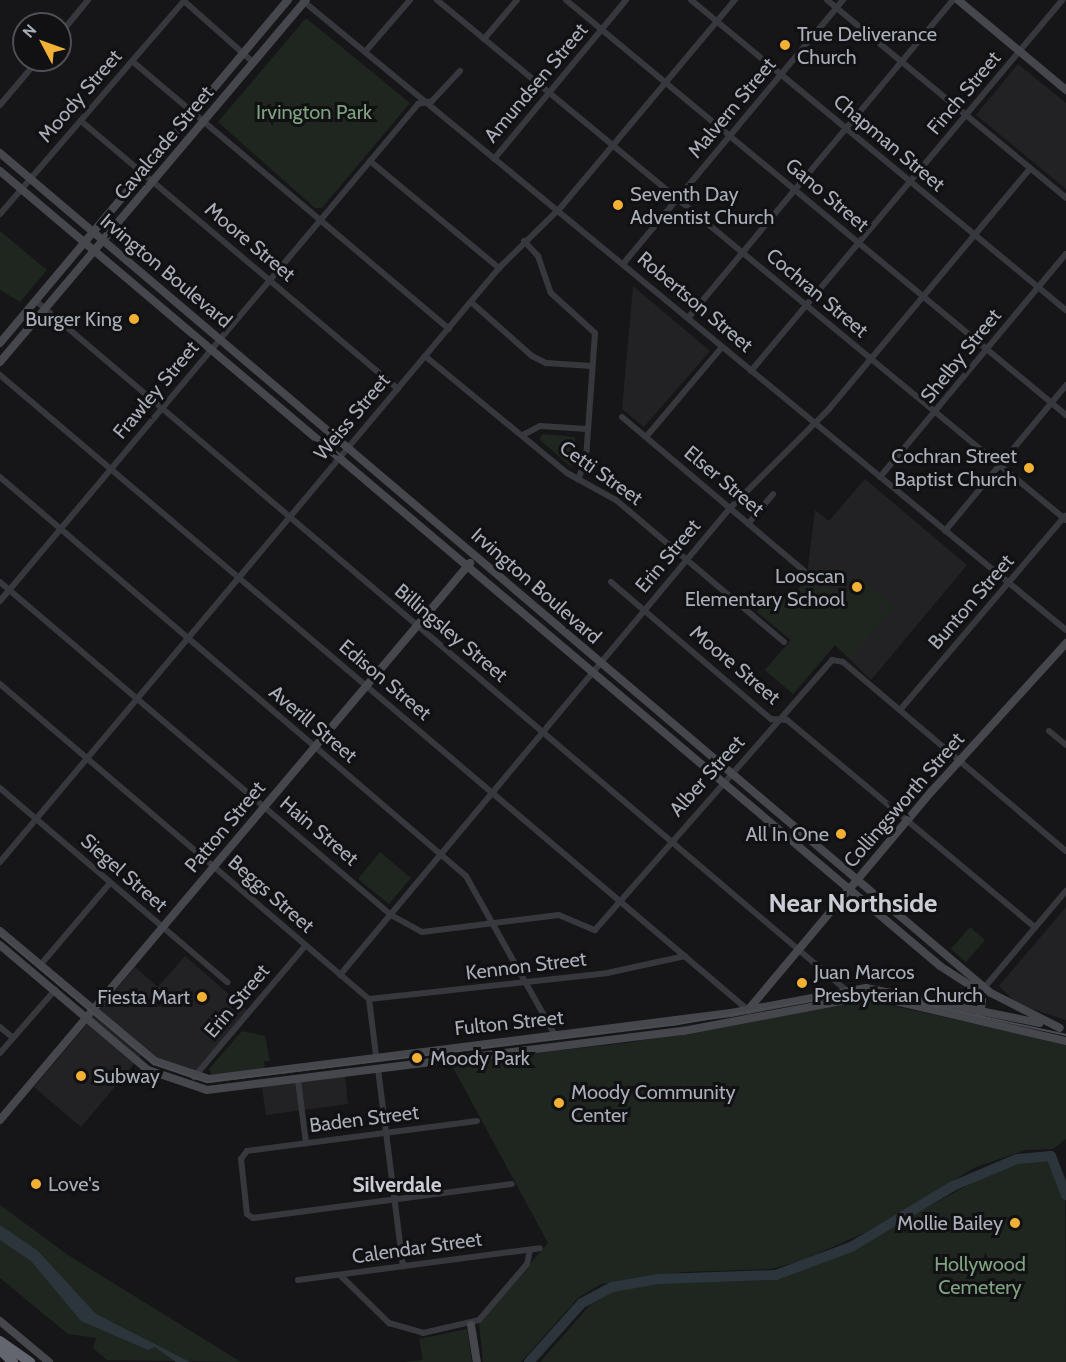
<!DOCTYPE html>
<html>
<head>
<meta charset="utf-8">
<style>
	body { margin:0 }
	#map { position:relative; width:1066px; height:1362px; overflow:hidden; background:#161618; font-family:Cabin,sans-serif }
	div>[style] { position:absolute }
	[style*='--x'] { left:calc(var(--x)*1px); top:calc(var(--y)*1px); width:calc(var(--w)*1px); rotate:calc(var(--a)*1deg) }
	.built>* { inset:0; background:#222225 }
	.green>* { inset:0; background:#1e261f }
	.water>* { inset:0; background:#2c353c }
	.river>* { height:10px; margin:-5px; padding:0 5px; transform-origin:5px; border-radius:5px; background:#2c353c }
	.street>* { height:6px; margin:-3px; padding:0 3px; transform-origin:3px; border-radius:3px; background:#37383d }
	.secondary>* { height:8px; margin:-4px; padding:0 4px; transform-origin:4px; border-radius:4px; background:#45474d }
	.highway>* { height:10px; margin:-5px; padding:0 5px; transform-origin:5px; border-radius:5px; background:#63666e }
	.tram>* { height:1.5px; margin:-0.75px; padding:0 0.75px; transform-origin:0.75px; border-radius:0.75px; background:#4a4c52 }
	.dots>* { width:16px; height:16px; translate:-50% -50%; box-sizing:border-box; border:3px solid #111113; border-radius:50% }
	span { translate:-50% -50%; white-space:nowrap; text-align:center; line-height:1.15; -webkit-text-stroke:6px #111113; paint-order:stroke }
	.poi-label { font-size:20px; color:#a8adb8 }
	.left { translate:0 -50%; text-align:left }
	.right { translate:-100% -50%; text-align:right }
	.street-label { font-size:20px; color:#a8adb8 }
	.park-label { font-size:20px; color:#7fa381 }
	.neighbourhood-label { font-size:21px; color:#c9ccd4; font-weight:700 }
	.district-label { font-size:26px; color:#c9ccd4; font-weight:700 }
	.north { position:absolute; left:12px; top:12px; width:60px; height:60px; box-sizing:border-box; background:#111113; border:2px solid #4d4f55; border-radius:50%; rotate:311deg; font-size:16px; font-weight:700; line-height:24px; text-align:center; color:#a8adb8 }
	.north::after { content:''; display:block; margin:auto; width:21px; height:27px; background:#f2b134; clip-path:polygon(50% 0,100% 100%,50% 72%,0 100%) }
</style>
</head>
<body>
<div id="map">
	<div class="built">
		<div style="clip-path:polygon(1018px 64px,1066px 103px,1066px 189px,976px 115px)"></div>
		<div style="clip-path:polygon(633px 286px,710px 351px,644px 427px,622px 409px)"></div>
		<div style="clip-path:polygon(865px 479px,967px 565px,871px 680px,835px 645px,793px 694px,765px 670px,791px 640px,757px 612px,775px 591px,789px 602px,806px 582px,815px 510px,829px 521px)"></div>
		<div style="clip-path:polygon(1066px 907px,1066px 1020px,1017px 1004px,999px 986px)"></div>
		<div style="clip-path:polygon(185px 956px,248px 1011px,194px 1072px,188px 1074px,145px 1051px,81px 1127px,34px 1087px,135px 967px,158px 987px)"></div>
		<div style="clip-path:polygon(345px 1076px,348px 1104px,266px 1115px,262px 1087px)"></div>
	</div>
	<div class="green">
		<div style="clip-path:polygon(306px 18px,410px 103px,322px 208px,315px 208px,218px 122px)"></div>
		<div style="clip-path:polygon(0 231px,47px 270px,20px 302px,0 290px)"></div>
		<div style="clip-path:polygon(542px 434px,575px 437px,577px 462px,571px 467px,540px 440px)"></div>
		<div style="clip-path:polygon(807px 577px,845px 596px,853px 579px,860px 580px,895px 606px,850px 659px,835px 645px,793px 694px,765px 670px,791px 640px,757px 612px,775px 591px,789px 602px)"></div>
		<div style="clip-path:polygon(380px 852px,411px 878px,389px 904px,358px 879px)"></div>
		<div style="clip-path:polygon(970px 927px,985px 940px,966px 962px,951px 949px)"></div>
		<div style="clip-path:polygon(867px 1000px,1066px 1044px,1066px 1139px,1053px 1149px,1026px 1150px,976px 1167px,864px 1233px,803px 1260px,772px 1269px,684px 1272px,601px 1284px,578px 1298px,521px 1362px,483px 1362px,479px 1323px,548px 1243px,450px 1062px,627px 1043px)"></div>
		<div style="clip-path:polygon(242px 1031px,265px 1036px,270px 1061px,264px 1061px,265px 1069px,212px 1075px,209px 1069px)"></div>
		<div style="clip-path:polygon(1050px 1159px,1065px 1196px,1066px 1362px,540px 1362px,590px 1305px,613px 1291px,659px 1283px,777px 1280px,842px 1254px,979px 1179px,1016px 1164px)"></div>
		<div style="clip-path:polygon(0 1205px,68px 1255px,241px 1362px,107px 1360px,93px 1348px,96px 1338px,68px 1334px,0 1278px)"></div>
		<div style="clip-path:polygon(467px 1329px,472px 1362px,405px 1362px,423px 1360px,419px 1339px)"></div>
	</div>
	<div class="water">
		<div style="clip-path:polygon(0 1225px,38px 1251px,96px 1314px,190px 1362px,176px 1362px,155px 1347px,148px 1350px,81px 1321px,31px 1261px,0 1240px)"></div>
	</div>
	<div class="river">
		<div style="--x:529;--y:1362;--w:79;--a:-48.1"></div>
		<div style="--x:582;--y:1303;--w:34;--a:-28"></div>
		<div style="--x:612;--y:1287;--w:48;--a:-9.7"></div>
		<div style="--x:659;--y:1279;--w:117;--a:-2"></div>
		<div style="--x:776;--y:1275;--w:80;--a:-20.5"></div>
		<div style="--x:851;--y:1247;--w:119;--a:-30.9"></div>
		<div style="--x:953;--y:1186;--w:69;--a:-22.9"></div>
		<div style="--x:1017;--y:1159;--w:34;--a:-5"></div>
		<div style="--x:1051;--y:1156;--w:42;--a:69"></div>
	</div>
	<div class="street">
		<div style="--x:437;--y:0;--w:816;--a:39.58"></div>
		<div style="--x:566;--y:0;--w:650;--a:39.69"></div>
		<div style="--x:691;--y:0;--w:487;--a:39.6"></div>
		<div style="--x:827;--y:0;--w:310;--a:39.6"></div>
		<div style="--x:184;--y:1;--w:92;--a:41.5"></div>
		<div style="--x:303;--y:1;--w:989;--a:39.5"></div>
		<div style="--x:60;--y:34;--w:44;--a:-50.5"></div>
		<div style="--x:484;--y:39;--w:51;--a:-49.8"></div>
		<div style="--x:365;--y:52;--w:69;--a:-49.1"></div>
		<div style="--x:132;--y:61;--w:415;--a:40.2"></div>
		<div style="--x:0;--y:105;--w:59;--a:-49.8"></div>
		<div style="--x:81;--y:121;--w:415;--a:40.2"></div>
		<div style="--x:494;--y:159;--w:207;--a:-50.3"></div>
		<div style="--x:370;--y:161;--w:168;--a:39.7"></div>
		<div style="--x:0;--y:214;--w:283;--a:-49.2"></div>
		<div style="--x:524;--y:241;--w:21;--a:47"></div>
		<div style="--x:538;--y:256;--w:39;--a:71"></div>
		<div style="--x:551;--y:293;--w:59;--a:42.3"></div>
		<div style="--x:595;--y:333;--w:125;--a:94.1"></div>
		<div style="--x:586;--y:458;--w:23;--a:110"></div>
		<div style="--x:623;--y:264;--w:344;--a:-50.2"></div>
		<div style="--x:36;--y:301;--w:1063;--a:40.39"></div>
		<div style="--x:471;--y:302;--w:81;--a:41.5"></div>
		<div style="--x:532;--y:356;--w:16;--a:27"></div>
		<div style="--x:546;--y:363;--w:46;--a:3.7"></div>
		<div style="--x:688;--y:318;--w:414;--a:-50.2"></div>
		<div style="--x:425;--y:356;--w:184;--a:39.5"></div>
		<div style="--x:567;--y:473;--w:56;--a:28.9"></div>
		<div style="--x:616;--y:500;--w:220;--a:40.2"></div>
		<div style="--x:751;--y:371;--w:484;--a:-50"></div>
		<div style="--x:0;--y:375;--w:981;--a:40.33"></div>
		<div style="--x:622;--y:417;--w:238;--a:40.2"></div>
		<div style="--x:523;--y:435;--w:19;--a:-28"></div>
		<div style="--x:540;--y:426;--w:47;--a:3.7"></div>
		<div style="--x:646;--y:437;--w:118;--a:-49.8"></div>
		<div style="--x:0;--y:477;--w:613;--a:40.57"></div>
		<div style="--x:466;--y:876;--w:182;--a:60.8"></div>
		<div style="--x:880;--y:477;--w:290;--a:-50.2"></div>
		<div style="--x:748;--y:524;--w:39;--a:-50"></div>
		<div style="--x:945;--y:531;--w:190;--a:-50.3"></div>
		<div style="--x:0;--y:582;--w:514;--a:40.42"></div>
		<div style="--x:391;--y:915;--w:35;--a:29"></div>
		<div style="--x:422;--y:932;--w:138;--a:-7.1"></div>
		<div style="--x:559;--y:915;--w:39;--a:23"></div>
		<div style="--x:595;--y:930;--w:359;--a:-48.7"></div>
		<div style="--x:832;--y:660;--w:11;--a:10"></div>
		<div style="--x:843;--y:662;--w:292;--a:40.3"></div>
		<div style="--x:611;--y:582;--w:211;--a:40.6"></div>
		<div style="--x:771;--y:719;--w:16;--a:4"></div>
		<div style="--x:787;--y:720;--w:323;--a:39.9"></div>
		<div style="--x:0;--y:601;--w:649;--a:-49.93"></div>
		<div style="--x:418;--y:104;--w:14;--a:-12"></div>
		<div style="--x:432;--y:101;--w:41;--a:-47"></div>
		<div style="--x:0;--y:684;--w:485;--a:40.5"></div>
		<div style="--x:369;--y:999;--w:56;--a:82.9"></div>
		<div style="--x:900;--y:710;--w:255;--a:-49.6"></div>
		<div style="--x:1049;--y:731;--w:22;--a:39"></div>
		<div style="--x:0;--y:788;--w:299;--a:40.5"></div>
		<div style="--x:0;--y:862;--w:776;--a:-49.97"></div>
		<div style="--x:499;--y:268;--w:88;--a:-44.5"></div>
		<div style="--x:562;--y:206;--w:269;--a:-50"></div>
		<div style="--x:42;--y:963;--w:105;--a:-49.6"></div>
		<div style="--x:340;--y:975;--w:608;--a:-50.13"></div>
		<div style="--x:730;--y:508;--w:140;--a:-45"></div>
		<div style="--x:829;--y:409;--w:313;--a:-50.1"></div>
		<div style="--x:984;--y:988;--w:127;--a:-49.8"></div>
		<div style="--x:369;--y:999;--w:239;--a:-6.2"></div>
		<div style="--x:607;--y:973;--w:80;--a:-12.3"></div>
		<div style="--x:0;--y:1027;--w:17;--a:40"></div>
		<div style="--x:0;--y:1053;--w:84;--a:-48.9"></div>
		<div style="--x:378;--y:1069;--w:199;--a:82.8"></div>
		<div style="--x:194;--y:1077;--w:172;--a:-49.7"></div>
		<div style="--x:298;--y:1080;--w:64;--a:82.8"></div>
		<div style="--x:477;--y:1121;--w:232;--a:172.6"></div>
		<div style="--x:247;--y:1151;--w:10;--a:127"></div>
		<div style="--x:241;--y:1159;--w:55;--a:83.8"></div>
		<div style="--x:247;--y:1214;--w:7;--a:34"></div>
		<div style="--x:253;--y:1218;--w:261;--a:-7.5"></div>
		<div style="--x:340;--y:1275;--w:69;--a:44.4"></div>
		<div style="--x:389;--y:1323;--w:35;--a:16"></div>
		<div style="--x:423;--y:1333;--w:57;--a:-13.1"></div>
		<div style="--x:479;--y:1320;--w:74;--a:-49.4"></div>
		<div style="--x:527;--y:1264;--w:14;--a:-78"></div>
		<div style="--x:298;--y:1280;--w:244;--a:-7.5"></div>
	</div>
	<div class="secondary">
		<div style="--x:958;--y:0;--w:141;--a:39.8"></div>
		<div style="--x:0;--y:153;--w:1299;--a:40.29"></div>
		<div style="--x:991;--y:993;--w:77;--a:26.9"></div>
		<div style="--x:0;--y:171;--w:1231;--a:40.22"></div>
		<div style="--x:940;--y:966;--w:40;--a:32.9"></div>
		<div style="--x:974;--y:988;--w:15;--a:58"></div>
		<div style="--x:982;--y:1001;--w:19;--a:99"></div>
		<div style="--x:0;--y:343;--w:448;--a:-50"></div>
		<div style="--x:0;--y:362;--w:474;--a:-49.8"></div>
		<div style="--x:0;--y:931;--w:202;--a:40"></div>
		<div style="--x:155;--y:1061;--w:57;--a:18.4"></div>
		<div style="--x:209;--y:1079;--w:526;--a:-7.21"></div>
		<div style="--x:731;--y:1013;--w:137;--a:-10.5"></div>
		<div style="--x:866;--y:988;--w:177;--a:11.4"></div>
		<div style="--x:0;--y:945;--w:194;--a:40.2"></div>
		<div style="--x:148;--y:1070;--w:62;--a:18.7"></div>
		<div style="--x:207;--y:1090;--w:480;--a:-7.1"></div>
		<div style="--x:683;--y:1031;--w:177;--a:-10.7"></div>
		<div style="--x:857;--y:998;--w:34;--a:3"></div>
		<div style="--x:891;--y:1000;--w:180;--a:13.2"></div>
		<div style="--x:748;--y:1010;--w:286;--a:-50"></div>
		<div style="--x:932;--y:791;--w:200;--a:-47.8"></div>
		<div style="--x:0;--y:1120;--w:729;--a:-49.84"></div>
		<div style="--x:0;--y:1321;--w:64;--a:39.9"></div>
		<div style="--x:471;--y:1325;--w:37;--a:81"></div>
	</div>
	<div class="highway">
		<div style="--x:0;--y:1341;--w:37;--a:35"></div>
		<div style="--x:0;--y:1350;--w:18;--a:43"></div>
	</div>
	<div class="tram">
		<div style="--x:0;--y:935;--w:201;--a:40"></div>
		<div style="--x:154;--y:1064;--w:56;--a:18.8"></div>
		<div style="--x:207;--y:1082;--w:469;--a:-7"></div>
		<div style="--x:673;--y:1025;--w:195;--a:-10"></div>
		<div style="--x:865;--y:991;--w:206;--a:12.3"></div>
	</div>
	<div class="dots">
		<div style="left:785px;top:45px;background:#f2b134"></div>
		<div style="left:618px;top:205px;background:#f2b134"></div>
		<div style="left:134px;top:319px;background:#f2b134"></div>
		<div style="left:1029px;top:468px;background:#f2b134"></div>
		<div style="left:857px;top:587px;background:#f2b134"></div>
		<div style="left:841px;top:834px;background:#f2b134"></div>
		<div style="left:802px;top:983px;background:#f2b134"></div>
		<div style="left:202px;top:997px;background:#f2b134"></div>
		<div style="left:417px;top:1058px;background:#f2b134"></div>
		<div style="left:81px;top:1076px;background:#f2b134"></div>
		<div style="left:559px;top:1103px;background:#f2b134"></div>
		<div style="left:36px;top:1184px;background:#f2b134"></div>
		<div style="left:1015px;top:1223px;background:#f2b134"></div>
	</div>
	<div class="poi-label">
		<span class="left" style="left:797px;top:46px">True Deliverance<br>Church</span>
		<span class="left" style="left:630px;top:206px">Seventh Day<br>Adventist Church</span>
		<span class="right" style="left:122px;top:319px">Burger King</span>
		<span class="right" style="left:1017px;top:468px">Cochran Street<br>Baptist Church</span>
		<span class="right" style="left:845px;top:588px">Looscan<br>Elementary School</span>
		<span class="right" style="left:829px;top:834px">All In One</span>
		<span class="left" style="left:814px;top:984px">Juan Marcos<br>Presbyterian Church</span>
		<span class="right" style="left:190px;top:997px">Fiesta Mart</span>
		<span class="left" style="left:430px;top:1058px">Moody Park</span>
		<span class="left" style="left:93px;top:1076px">Subway</span>
		<span class="left" style="left:571px;top:1104px">Moody Community<br>Center</span>
		<span class="left" style="left:48px;top:1184px">Love's</span>
		<span class="right" style="left:1003px;top:1223px">Mollie Bailey</span>
	</div>
	<div class="street-label">
		<span style="left:536px;top:83px;rotate:-50deg">Amundsen Street</span>
		<span style="left:964px;top:93px;rotate:-50deg">Finch Street</span>
		<span style="left:80px;top:96px;rotate:-49deg">Moody Street</span>
		<span style="left:732px;top:108px;rotate:-50deg">Malvern Street</span>
		<span style="left:164px;top:143px;rotate:-50deg">Cavalcade Street</span>
		<span style="left:889px;top:143px;rotate:40deg">Chapman Street</span>
		<span style="left:827px;top:195px;rotate:40deg">Gano Street</span>
		<span style="left:250px;top:242px;rotate:40deg">Moore Street</span>
		<span style="left:166px;top:271px;rotate:40deg">Irvington Boulevard</span>
		<span style="left:817px;top:293px;rotate:40deg">Cochran Street</span>
		<span style="left:695px;top:302px;rotate:40deg">Robertson Street</span>
		<span style="left:961px;top:356px;rotate:-51deg">Shelby Street</span>
		<span style="left:156px;top:390px;rotate:-50deg">Frawley Street</span>
		<span style="left:352px;top:417px;rotate:-50deg">Weiss Street</span>
		<span style="left:601px;top:473px;rotate:35deg">Cetti Street</span>
		<span style="left:724px;top:481px;rotate:40deg">Elser Street</span>
		<span style="left:668px;top:556px;rotate:-50deg">Erin Street</span>
		<span style="left:536px;top:586px;rotate:41deg">Irvington Boulevard</span>
		<span style="left:971px;top:602px;rotate:-49deg">Bunton Street</span>
		<span style="left:451px;top:633px;rotate:40deg">Billingsley Street</span>
		<span style="left:735px;top:665px;rotate:40deg">Moore Street</span>
		<span style="left:385px;top:680px;rotate:40deg">Edison Street</span>
		<span style="left:313px;top:724px;rotate:40deg">Averill Street</span>
		<span style="left:707px;top:776px;rotate:-48deg">Alber Street</span>
		<span style="left:904px;top:800px;rotate:-49deg">Collingsworth Street</span>
		<span style="left:225px;top:827px;rotate:-50deg">Patton Street</span>
		<span style="left:319px;top:831px;rotate:40deg">Hain Street</span>
		<span style="left:124px;top:873px;rotate:41deg">Siegel Street</span>
		<span style="left:271px;top:894px;rotate:41deg">Beggs Street</span>
		<span style="left:526px;top:966px;rotate:-7deg">Kennon Street</span>
		<span style="left:237px;top:1001px;rotate:-50deg">Erin Street</span>
		<span style="left:509px;top:1023px;rotate:-6deg">Fulton Street</span>
		<span style="left:364px;top:1119px;rotate:-7deg">Baden Street</span>
		<span style="left:417px;top:1248px;rotate:-8deg">Calendar Street</span>
	</div>
	<div class="park-label">
		<span style="left:314px;top:112px">Irvington Park</span>
		<span style="left:980px;top:1276px">Hollywood<br>Cemetery</span>
	</div>
	<div class="neighbourhood-label">
		<span style="left:397px;top:1185px">Silverdale</span>
	</div>
	<div class="district-label">
		<span style="left:853px;top:904px">Near Northside</span>
	</div>
	<div class="north">N</div>
</div>
</body>
</html>
